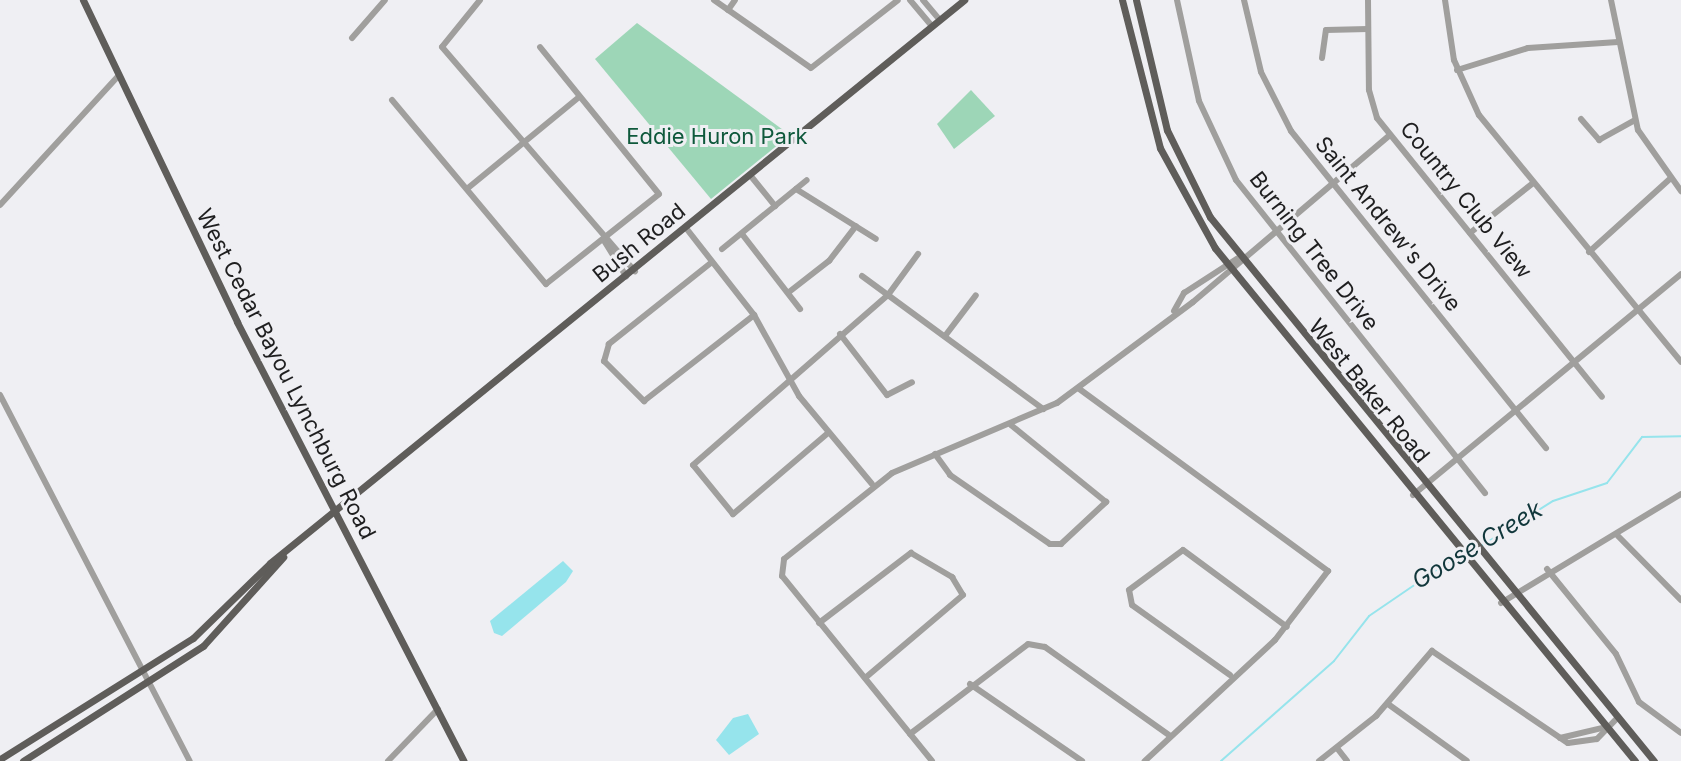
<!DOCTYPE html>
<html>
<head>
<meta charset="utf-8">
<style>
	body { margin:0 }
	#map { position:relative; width:1681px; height:761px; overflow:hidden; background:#efeff3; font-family:Inter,sans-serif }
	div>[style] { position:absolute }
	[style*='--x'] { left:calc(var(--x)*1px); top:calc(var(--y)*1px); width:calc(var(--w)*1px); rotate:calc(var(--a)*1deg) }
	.green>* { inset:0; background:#9dd6b7 }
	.water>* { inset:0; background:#96e4ec }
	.stream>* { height:2px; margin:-1px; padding:0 1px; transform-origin:1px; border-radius:1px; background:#96e4ec }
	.minor>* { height:6px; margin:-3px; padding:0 3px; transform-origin:3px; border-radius:3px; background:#a09f9d }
	.major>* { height:7px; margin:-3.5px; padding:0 3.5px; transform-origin:3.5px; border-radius:3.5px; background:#5f5d5a }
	span { translate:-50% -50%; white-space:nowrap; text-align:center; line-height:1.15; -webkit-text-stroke:6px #efeff3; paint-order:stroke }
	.park-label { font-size:22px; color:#0f593c }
	.street-label { font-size:22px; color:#1e1e1f }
	.water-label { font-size:24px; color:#11373b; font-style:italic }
</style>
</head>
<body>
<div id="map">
	<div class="green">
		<div style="clip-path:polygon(637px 23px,790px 135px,711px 199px,595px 59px)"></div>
		<div style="clip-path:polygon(971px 90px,995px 116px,954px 149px,937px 124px)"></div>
	</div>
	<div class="water">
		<div style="clip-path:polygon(563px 561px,573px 571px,566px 582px,502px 636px,494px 633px,490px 621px)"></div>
		<div style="clip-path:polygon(748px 714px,759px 734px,729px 755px,716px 740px,733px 718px)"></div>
	</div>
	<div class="stream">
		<div style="--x:1481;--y:546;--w:85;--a:-32"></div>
		<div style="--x:1553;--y:501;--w:57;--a:-18.4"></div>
		<div style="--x:1607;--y:483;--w:58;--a:-52.7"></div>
		<div style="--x:1642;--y:437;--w:39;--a:-1"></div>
		<div style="--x:1221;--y:761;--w:151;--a:-41.5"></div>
		<div style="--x:1334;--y:661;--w:57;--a:-52.1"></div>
		<div style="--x:1369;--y:616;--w:110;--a:-34.3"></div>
	</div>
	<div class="minor">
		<div style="--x:480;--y:0;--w:60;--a:129"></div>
		<div style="--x:442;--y:47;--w:296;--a:49.3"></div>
		<div style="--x:714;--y:0;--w:118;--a:35"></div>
		<div style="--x:811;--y:68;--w:110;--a:-38"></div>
		<div style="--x:910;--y:0;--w:34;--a:50"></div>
		<div style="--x:923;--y:0;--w:26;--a:50"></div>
		<div style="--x:1177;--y:0;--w:103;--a:77.7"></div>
		<div style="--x:1199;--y:101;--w:87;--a:64.9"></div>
		<div style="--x:1236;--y:180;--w:400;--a:51.5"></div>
		<div style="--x:1244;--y:0;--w:74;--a:76.7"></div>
		<div style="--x:1261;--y:72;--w:66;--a:63"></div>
		<div style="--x:1291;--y:131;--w:407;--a:51.2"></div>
		<div style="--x:1368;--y:0;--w:90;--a:89.4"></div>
		<div style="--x:1369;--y:90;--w:29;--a:74"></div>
		<div style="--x:1377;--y:118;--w:358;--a:51.1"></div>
		<div style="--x:1445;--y:0;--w:61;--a:81.5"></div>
		<div style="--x:1454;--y:60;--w:60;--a:65.6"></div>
		<div style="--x:1479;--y:115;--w:319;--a:50.7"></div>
		<div style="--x:1611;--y:0;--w:133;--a:78.3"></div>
		<div style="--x:1638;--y:130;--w:75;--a:54.8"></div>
		<div style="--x:728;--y:10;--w:12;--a:-55"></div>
		<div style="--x:352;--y:38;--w:50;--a:-49"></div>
		<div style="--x:1322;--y:58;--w:28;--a:-82"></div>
		<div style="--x:1326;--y:30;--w:42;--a:-1.4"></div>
		<div style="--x:1457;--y:70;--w:74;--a:-17.2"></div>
		<div style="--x:1528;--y:48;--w:90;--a:-3.8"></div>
		<div style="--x:392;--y:100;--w:240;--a:50.1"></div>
		<div style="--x:546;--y:284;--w:144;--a:-38.5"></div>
		<div style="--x:659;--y:194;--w:189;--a:-129"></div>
		<div style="--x:1581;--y:119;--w:28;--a:49"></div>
		<div style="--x:1599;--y:140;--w:41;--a:-29.1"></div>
		<div style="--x:750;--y:175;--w:40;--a:51"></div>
		<div style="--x:468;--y:188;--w:144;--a:-39.3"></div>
		<div style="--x:796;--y:189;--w:94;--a:32"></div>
		<div style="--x:0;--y:205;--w:175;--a:-47.5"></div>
		<div style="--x:686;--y:228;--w:110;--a:52"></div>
		<div style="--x:754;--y:315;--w:93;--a:60.9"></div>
		<div style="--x:799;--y:396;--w:114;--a:50.3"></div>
		<div style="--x:1470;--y:233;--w:80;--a:-38.4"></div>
		<div style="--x:742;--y:234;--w:95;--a:52.3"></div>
		<div style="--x:603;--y:239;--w:44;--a:58.1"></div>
		<div style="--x:722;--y:249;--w:109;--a:-39.1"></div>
		<div style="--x:1589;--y:252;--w:110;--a:-42.1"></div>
		<div style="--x:712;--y:262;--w:132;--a:141.5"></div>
		<div style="--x:609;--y:344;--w:18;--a:106"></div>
		<div style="--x:604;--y:361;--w:57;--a:45"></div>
		<div style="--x:644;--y:401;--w:140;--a:-38"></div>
		<div style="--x:862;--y:276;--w:225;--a:36.3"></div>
		<div style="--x:789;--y:292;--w:51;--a:-37.8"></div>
		<div style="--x:829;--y:261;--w:44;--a:-52.4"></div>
		<div style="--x:1174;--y:311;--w:21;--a:-61"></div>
		<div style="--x:1184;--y:293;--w:64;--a:-32.9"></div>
		<div style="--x:840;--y:334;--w:77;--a:52.4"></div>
		<div style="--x:887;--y:395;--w:28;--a:-27"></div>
		<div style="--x:945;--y:336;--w:51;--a:-52.9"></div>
		<div style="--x:1078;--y:388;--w:310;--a:36.2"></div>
		<div style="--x:1328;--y:571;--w:87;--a:127.5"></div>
		<div style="--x:1275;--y:640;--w:178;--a:137.1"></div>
		<div style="--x:0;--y:395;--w:412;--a:62.6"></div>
		<div style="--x:828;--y:433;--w:125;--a:139.5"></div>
		<div style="--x:733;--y:514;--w:63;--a:-129.2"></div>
		<div style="--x:693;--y:465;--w:259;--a:-41.1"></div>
		<div style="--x:888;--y:295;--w:51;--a:-53.8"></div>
		<div style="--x:935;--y:454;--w:26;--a:54"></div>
		<div style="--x:950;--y:475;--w:121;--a:34.6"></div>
		<div style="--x:1050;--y:544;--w:11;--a:0"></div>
		<div style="--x:1061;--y:544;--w:62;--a:-43"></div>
		<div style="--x:1106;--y:502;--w:122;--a:-141"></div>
		<div style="--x:1413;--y:495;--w:347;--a:-39.5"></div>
		<div style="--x:1618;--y:536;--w:90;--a:45.5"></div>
		<div style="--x:1547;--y:569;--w:109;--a:50.9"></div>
		<div style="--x:1616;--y:654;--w:53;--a:64.4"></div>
		<div style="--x:1639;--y:702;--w:52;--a:36.4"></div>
		<div style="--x:1501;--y:603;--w:210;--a:-31.2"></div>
		<div style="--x:819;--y:623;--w:116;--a:-37.3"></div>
		<div style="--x:911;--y:553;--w:48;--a:30.3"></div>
		<div style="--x:952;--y:577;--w:21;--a:59"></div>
		<div style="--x:963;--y:595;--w:128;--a:139.7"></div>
		<div style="--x:1230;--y:675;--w:120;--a:-144.5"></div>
		<div style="--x:1132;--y:605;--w:15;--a:-101"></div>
		<div style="--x:1129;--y:590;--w:67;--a:-36.5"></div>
		<div style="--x:1183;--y:550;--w:129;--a:36.5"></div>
		<div style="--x:970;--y:684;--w:136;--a:34.5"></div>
		<div style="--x:1388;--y:704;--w:97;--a:35.8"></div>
		<div style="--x:910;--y:734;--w:148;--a:-37.3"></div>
		<div style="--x:1028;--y:644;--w:17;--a:10"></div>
		<div style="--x:1045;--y:647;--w:152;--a:35.4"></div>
		<div style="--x:1560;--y:738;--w:47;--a:-13.4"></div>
		<div style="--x:1337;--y:748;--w:16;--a:52"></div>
		<div style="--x:388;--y:761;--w:72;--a:-46.1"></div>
		<div style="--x:932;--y:761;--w:238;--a:-129"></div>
		<div style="--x:782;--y:576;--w:17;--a:-83"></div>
		<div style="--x:784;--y:559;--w:138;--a:-38.5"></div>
		<div style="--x:892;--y:473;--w:179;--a:-23"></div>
		<div style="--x:1057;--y:403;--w:169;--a:-36.6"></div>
		<div style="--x:1193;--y:302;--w:258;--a:-40.3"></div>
		<div style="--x:1319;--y:761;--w:73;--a:-38.3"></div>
		<div style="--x:1376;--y:716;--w:86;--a:-49.3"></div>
		<div style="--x:1432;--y:651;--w:164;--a:34.1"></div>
		<div style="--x:1568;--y:743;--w:29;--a:-8"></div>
		<div style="--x:1597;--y:739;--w:29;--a:-46"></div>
	</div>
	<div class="major">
		<div style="--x:83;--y:0;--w:357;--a:64.4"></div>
		<div style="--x:237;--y:322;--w:494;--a:62.7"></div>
		<div style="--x:1122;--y:0;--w:153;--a:75.6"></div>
		<div style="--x:1160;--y:148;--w:114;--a:61.2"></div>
		<div style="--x:1215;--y:248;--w:663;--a:50.69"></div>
		<div style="--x:1136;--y:0;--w:134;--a:76.6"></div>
		<div style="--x:1167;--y:130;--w:97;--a:63.7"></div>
		<div style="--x:1210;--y:217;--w:702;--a:50.78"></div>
		<div style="--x:0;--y:759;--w:228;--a:-32.1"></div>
		<div style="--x:193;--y:638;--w:107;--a:-44.2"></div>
		<div style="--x:270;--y:563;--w:894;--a:-39.05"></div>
		<div style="--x:23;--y:761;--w:214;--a:-32.6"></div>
		<div style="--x:203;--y:646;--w:120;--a:-48"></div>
	</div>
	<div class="park-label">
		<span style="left:717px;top:137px">Eddie Huron Park</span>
	</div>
	<div class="street-label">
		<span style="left:1466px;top:200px;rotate:51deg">Country Club View</span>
		<span style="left:1388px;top:224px;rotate:51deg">Saint Andrew's Drive</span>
		<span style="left:639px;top:243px;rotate:-39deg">Bush Road</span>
		<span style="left:1314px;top:251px;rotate:52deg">Burning Tree Drive</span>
		<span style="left:286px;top:374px;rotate:63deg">West Cedar Bayou Lynchburg Road</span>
		<span style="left:1369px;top:391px;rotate:51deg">West Baker Road</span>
	</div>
	<div class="water-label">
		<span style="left:1477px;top:545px;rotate:-31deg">Goose Creek</span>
	</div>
</div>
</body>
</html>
